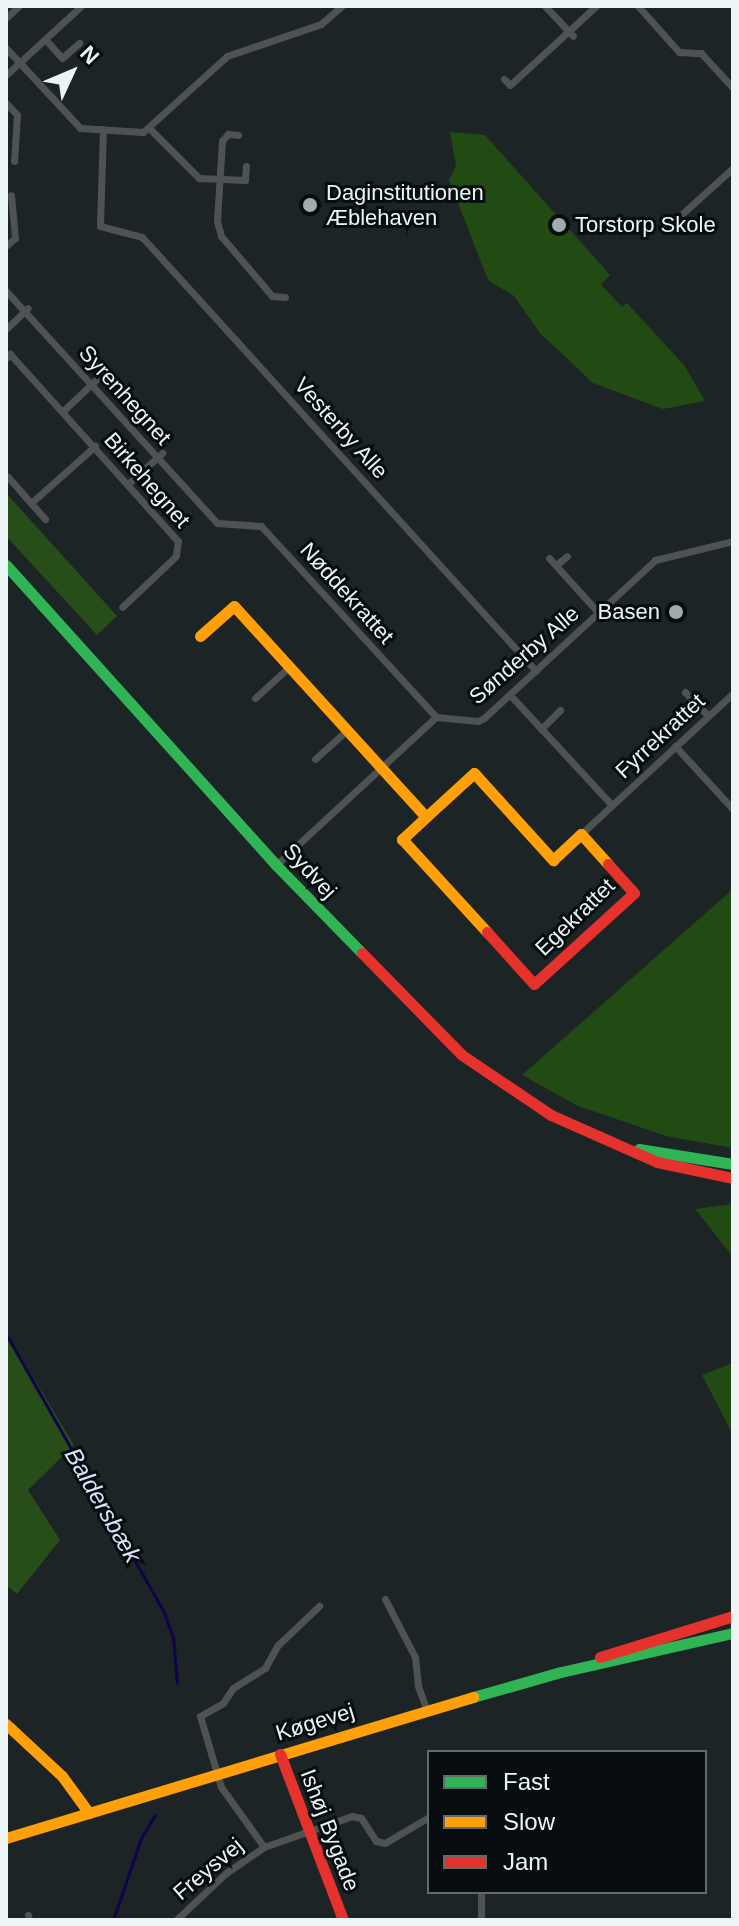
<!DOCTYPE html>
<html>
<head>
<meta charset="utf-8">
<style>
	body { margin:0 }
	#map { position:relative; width:739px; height:1926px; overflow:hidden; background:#1c2425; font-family:Helvetica,sans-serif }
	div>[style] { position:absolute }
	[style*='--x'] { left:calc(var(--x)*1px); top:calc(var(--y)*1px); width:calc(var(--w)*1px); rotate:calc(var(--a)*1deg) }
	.green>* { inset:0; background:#224b13 }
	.forest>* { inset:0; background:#274e19 }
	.stream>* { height:3px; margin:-1.5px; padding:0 1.5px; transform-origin:1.5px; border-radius:1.5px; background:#10034a }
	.street>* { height:7px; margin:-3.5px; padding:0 3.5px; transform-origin:3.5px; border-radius:3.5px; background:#4f5253 }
	.fast>* { height:11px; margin:-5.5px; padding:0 5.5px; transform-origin:5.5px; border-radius:5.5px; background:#30b455 }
	.slow>* { height:11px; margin:-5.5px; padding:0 5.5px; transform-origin:5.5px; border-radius:5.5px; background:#ff9f0a }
	.jam>* { height:11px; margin:-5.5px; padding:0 5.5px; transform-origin:5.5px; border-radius:5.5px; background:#e5322d }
	.dots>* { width:22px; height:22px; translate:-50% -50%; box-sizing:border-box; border:4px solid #080e0f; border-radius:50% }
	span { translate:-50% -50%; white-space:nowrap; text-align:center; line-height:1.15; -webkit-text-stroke:6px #080e0f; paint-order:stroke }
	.poi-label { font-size:22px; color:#ecf5f6 }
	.left { translate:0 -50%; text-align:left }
	.right { translate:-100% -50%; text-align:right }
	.street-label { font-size:22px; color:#ecf5f6 }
	.water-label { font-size:24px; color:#dce2f9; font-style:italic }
	.frame { position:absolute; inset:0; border:8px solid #ecf5f6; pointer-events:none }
	.legend { position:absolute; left:427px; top:1750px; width:280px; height:144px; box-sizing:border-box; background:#080e0f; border:2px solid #636a6b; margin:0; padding:10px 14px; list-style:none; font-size:24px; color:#ecf5f6 }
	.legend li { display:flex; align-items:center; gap:16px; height:40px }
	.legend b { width:40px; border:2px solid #636a6b }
	.north { position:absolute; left:32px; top:32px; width:80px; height:80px; -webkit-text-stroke:6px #080e0f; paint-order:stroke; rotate:46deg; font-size:22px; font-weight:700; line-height:32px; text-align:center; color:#ecf5f6 }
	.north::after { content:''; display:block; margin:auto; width:28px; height:36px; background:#ecf5f6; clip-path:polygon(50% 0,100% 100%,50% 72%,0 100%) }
</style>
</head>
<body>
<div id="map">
	<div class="green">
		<div style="clip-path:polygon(450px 132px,485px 135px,610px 275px,601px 285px,622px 307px,627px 303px,684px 365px,705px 401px,663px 409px,593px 383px,540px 333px,514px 296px,488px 280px,449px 180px,456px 166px)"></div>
		<div style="clip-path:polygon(733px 889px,733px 1148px,666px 1136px,578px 1106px,522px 1075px)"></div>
		<div style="clip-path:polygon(733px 1204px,733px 1257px,695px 1209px)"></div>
		<div style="clip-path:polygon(733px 1363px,733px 1435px,702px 1375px)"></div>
	</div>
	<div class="forest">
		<div style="clip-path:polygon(6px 493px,117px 616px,97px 635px,6px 536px)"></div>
		<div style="clip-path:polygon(6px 1333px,74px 1445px,28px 1490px,60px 1540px,17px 1594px,6px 1585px)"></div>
	</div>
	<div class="stream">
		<div style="--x:6;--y:1334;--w:318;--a:60.4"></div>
		<div style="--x:163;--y:1610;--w:29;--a:70"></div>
		<div style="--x:173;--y:1637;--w:46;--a:85"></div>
		<div style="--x:113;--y:1920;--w:87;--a:-71.1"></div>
		<div style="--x:141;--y:1838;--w:27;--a:-59"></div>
	</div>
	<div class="street">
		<div style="--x:545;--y:6;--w:41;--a:47"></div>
		<div style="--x:638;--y:6;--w:62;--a:48.3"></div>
		<div style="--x:679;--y:52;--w:22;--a:3"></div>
		<div style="--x:701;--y:53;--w:47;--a:47.6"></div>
		<div style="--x:6;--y:18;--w:18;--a:-43"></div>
		<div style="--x:45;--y:39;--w:25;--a:48"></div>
		<div style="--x:62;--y:58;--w:23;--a:-41"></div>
		<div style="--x:6;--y:48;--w:109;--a:47.2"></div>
		<div style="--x:80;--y:128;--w:63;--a:3.6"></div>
		<div style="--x:143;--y:132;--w:113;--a:-42.1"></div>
		<div style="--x:227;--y:56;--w:99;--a:-18.8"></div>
		<div style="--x:321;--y:24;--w:28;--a:-41"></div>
		<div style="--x:6;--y:75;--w:102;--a:-42.6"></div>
		<div style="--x:504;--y:79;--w:8;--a:45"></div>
		<div style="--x:510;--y:85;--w:117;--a:-42.6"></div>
		<div style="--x:6;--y:103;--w:16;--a:47"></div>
		<div style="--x:17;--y:115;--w:46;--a:93.7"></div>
		<div style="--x:149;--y:128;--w:71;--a:45"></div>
		<div style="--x:199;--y:178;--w:46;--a:2.5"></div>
		<div style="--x:245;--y:180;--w:14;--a:-86"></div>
		<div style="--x:103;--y:129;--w:97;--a:91.8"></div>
		<div style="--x:100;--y:226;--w:43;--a:14.7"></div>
		<div style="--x:142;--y:237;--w:586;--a:47.77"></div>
		<div style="--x:238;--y:135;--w:10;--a:-174"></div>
		<div style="--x:228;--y:134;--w:9;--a:131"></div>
		<div style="--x:222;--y:141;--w:80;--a:93.6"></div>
		<div style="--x:217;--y:221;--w:16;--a:75"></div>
		<div style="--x:221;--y:236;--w:79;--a:49.6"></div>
		<div style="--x:272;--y:296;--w:13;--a:4"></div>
		<div style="--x:683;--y:213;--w:67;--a:-42"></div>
		<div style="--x:6;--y:246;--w:12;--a:-42"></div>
		<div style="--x:15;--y:238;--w:43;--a:-95.3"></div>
		<div style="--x:6;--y:291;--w:314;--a:47.7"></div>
		<div style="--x:217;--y:523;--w:44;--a:3.9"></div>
		<div style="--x:261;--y:526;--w:259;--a:47.5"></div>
		<div style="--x:6;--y:329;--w:30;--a:-44"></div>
		<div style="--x:6;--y:358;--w:6;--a:-45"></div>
		<div style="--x:10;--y:354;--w:251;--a:48.1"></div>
		<div style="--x:178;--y:541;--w:15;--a:98"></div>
		<div style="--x:176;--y:556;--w:74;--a:136.6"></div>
		<div style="--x:63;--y:411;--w:47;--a:-43.3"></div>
		<div style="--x:8;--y:477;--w:56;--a:48.6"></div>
		<div style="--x:129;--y:483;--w:45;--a:-42.3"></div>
		<div style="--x:31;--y:503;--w:86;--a:-41.7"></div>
		<div style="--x:549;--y:558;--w:73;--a:47.8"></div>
		<div style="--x:556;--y:565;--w:14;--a:-39"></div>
		<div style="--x:685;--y:692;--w:33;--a:46"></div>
		<div style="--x:510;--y:695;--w:150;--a:47.2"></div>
		<div style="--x:255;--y:698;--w:46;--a:-42.4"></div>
		<div style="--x:541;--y:729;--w:27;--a:-45"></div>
		<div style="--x:675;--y:746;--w:86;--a:47.4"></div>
		<div style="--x:315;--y:759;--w:43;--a:-42.2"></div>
		<div style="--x:581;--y:834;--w:207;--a:-42.8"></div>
		<div style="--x:276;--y:865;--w:218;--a:-42.8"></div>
		<div style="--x:436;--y:717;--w:42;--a:5.4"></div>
		<div style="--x:478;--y:721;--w:7;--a:-27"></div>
		<div style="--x:484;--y:718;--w:233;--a:-42.7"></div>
		<div style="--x:655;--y:560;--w:80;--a:-13.7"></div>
		<div style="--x:385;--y:1599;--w:65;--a:62.7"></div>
		<div style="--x:415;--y:1657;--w:29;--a:84"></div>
		<div style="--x:418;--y:1686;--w:27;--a:70"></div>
		<div style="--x:264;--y:1847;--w:74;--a:-125.6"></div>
		<div style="--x:221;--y:1787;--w:74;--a:-106.5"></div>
		<div style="--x:200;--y:1716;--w:26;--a:-29"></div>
		<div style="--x:223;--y:1703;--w:18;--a:-56"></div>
		<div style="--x:233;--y:1688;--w:38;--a:-32"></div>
		<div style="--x:265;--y:1668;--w:26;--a:-61"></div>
		<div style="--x:278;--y:1645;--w:57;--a:-43.6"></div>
		<div style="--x:481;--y:1892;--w:28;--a:90"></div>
		<div style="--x:28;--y:1915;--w:5;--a:79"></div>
		<div style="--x:176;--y:1920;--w:69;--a:-43.2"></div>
		<div style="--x:226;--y:1873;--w:46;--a:-34.4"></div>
		<div style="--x:264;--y:1847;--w:93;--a:-19.4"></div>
		<div style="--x:352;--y:1816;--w:9;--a:13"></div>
		<div style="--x:361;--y:1818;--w:27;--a:57"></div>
		<div style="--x:376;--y:1841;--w:9;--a:13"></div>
		<div style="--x:385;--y:1843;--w:51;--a:-30.6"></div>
	</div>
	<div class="fast">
		<div style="--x:6;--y:565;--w:404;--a:48"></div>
		<div style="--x:276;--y:865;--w:123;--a:45.7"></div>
		<div style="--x:639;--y:1149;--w:95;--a:9.1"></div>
		<div style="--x:473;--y:1697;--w:91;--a:-15.9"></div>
		<div style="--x:561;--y:1672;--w:176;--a:-12.8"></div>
	</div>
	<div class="slow">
		<div style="--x:200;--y:636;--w:45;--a:-41.4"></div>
		<div style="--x:234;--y:606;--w:285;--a:47.7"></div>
		<div style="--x:426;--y:817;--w:33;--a:137"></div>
		<div style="--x:402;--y:839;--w:126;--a:47.6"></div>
		<div style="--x:426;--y:817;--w:65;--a:-42.5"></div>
		<div style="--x:474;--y:773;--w:118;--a:47.8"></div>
		<div style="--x:553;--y:860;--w:38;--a:-43"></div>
		<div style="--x:581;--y:834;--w:40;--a:48"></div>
		<div style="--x:6;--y:1724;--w:76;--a:42.9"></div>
		<div style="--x:62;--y:1776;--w:46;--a:53.9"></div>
		<div style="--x:6;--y:1838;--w:488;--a:-16.8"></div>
	</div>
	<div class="jam">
		<div style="--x:487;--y:932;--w:70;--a:47.9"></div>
		<div style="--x:534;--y:984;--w:135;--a:-42.3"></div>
		<div style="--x:634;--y:893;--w:39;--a:-132"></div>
		<div style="--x:362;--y:953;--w:143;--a:45.6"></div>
		<div style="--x:462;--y:1055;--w:107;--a:34"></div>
		<div style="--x:551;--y:1115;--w:116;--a:23.9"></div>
		<div style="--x:657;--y:1162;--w:78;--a:11.9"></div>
		<div style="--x:600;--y:1657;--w:139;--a:-17.1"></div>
		<div style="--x:280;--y:1754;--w:178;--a:69.2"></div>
	</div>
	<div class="dots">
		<div style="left:310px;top:205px;background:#a3acad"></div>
		<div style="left:559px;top:225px;background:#a3acad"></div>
		<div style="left:676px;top:612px;background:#a3acad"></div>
	</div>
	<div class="poi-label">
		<span class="left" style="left:326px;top:205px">Daginstitutionen<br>Æblehaven</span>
		<span class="left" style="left:575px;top:225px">Torstorp Skole</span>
		<span class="right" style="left:660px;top:612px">Basen</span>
	</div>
	<div class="street-label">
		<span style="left:125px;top:395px;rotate:48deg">Syrenhegnet</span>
		<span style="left:341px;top:428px;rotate:48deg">Vesterby Alle</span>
		<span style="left:147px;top:480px;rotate:49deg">Birkehegnet</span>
		<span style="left:347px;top:593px;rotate:48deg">Nøddekrattet</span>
		<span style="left:524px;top:655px;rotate:-41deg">Sønderby Alle</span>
		<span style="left:660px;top:736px;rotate:-43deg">Fyrrekrattet</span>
		<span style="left:310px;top:871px;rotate:47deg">Sydvej</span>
		<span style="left:575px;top:917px;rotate:-44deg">Egekrattet</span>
		<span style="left:315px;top:1722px;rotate:-17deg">Køgevej</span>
		<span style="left:330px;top:1830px;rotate:69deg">Ishøj Bygade</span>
		<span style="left:208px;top:1869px;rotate:-40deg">Freysvej</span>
	</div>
	<div class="water-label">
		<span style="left:103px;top:1505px;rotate:60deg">Baldersbæk</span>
	</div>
	<div class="frame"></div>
	<ul class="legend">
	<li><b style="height:10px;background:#30b455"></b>Fast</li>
	<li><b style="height:10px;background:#ff9f0a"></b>Slow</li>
	<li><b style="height:10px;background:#e5322d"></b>Jam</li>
	</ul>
	<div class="north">N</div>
</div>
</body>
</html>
